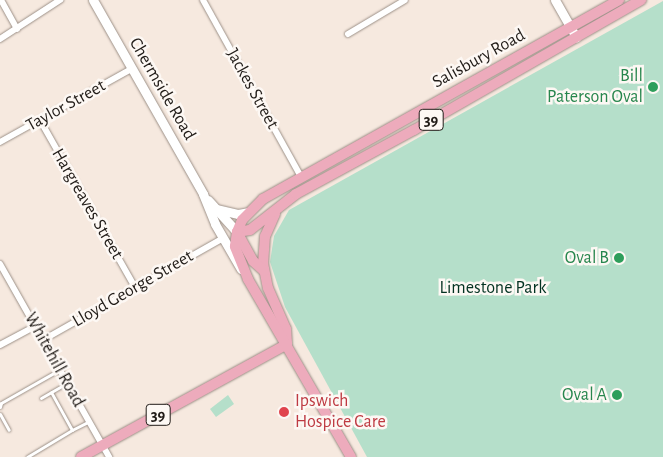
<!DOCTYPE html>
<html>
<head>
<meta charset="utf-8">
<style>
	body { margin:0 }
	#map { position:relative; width:663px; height:457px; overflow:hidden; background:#f6e9df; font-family:"Alegreya Sans",sans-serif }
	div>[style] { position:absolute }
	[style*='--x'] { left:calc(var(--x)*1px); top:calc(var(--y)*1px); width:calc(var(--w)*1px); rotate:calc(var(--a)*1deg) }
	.green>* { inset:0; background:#b5dfca }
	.roads { filter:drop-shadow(0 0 1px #9d9188) drop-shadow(0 0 1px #9d9188) }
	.lane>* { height:3px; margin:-1.5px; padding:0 1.5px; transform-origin:1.5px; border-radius:1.5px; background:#fff }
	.street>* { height:6px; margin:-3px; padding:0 3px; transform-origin:3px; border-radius:3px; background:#fff }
	.secondary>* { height:9px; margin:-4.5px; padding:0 4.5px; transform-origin:4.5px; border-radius:4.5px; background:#fff }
	.primary>* { height:10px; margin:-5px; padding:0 5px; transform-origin:5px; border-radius:5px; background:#edabbc }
	.dots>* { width:14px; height:14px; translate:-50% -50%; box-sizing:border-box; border:2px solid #fdf8f4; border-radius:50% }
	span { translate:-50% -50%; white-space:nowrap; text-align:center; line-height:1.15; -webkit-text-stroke:5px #fdf8f4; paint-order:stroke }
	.shield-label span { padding:1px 4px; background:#fdf8f4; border:1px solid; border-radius:4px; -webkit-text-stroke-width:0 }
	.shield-label { font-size:16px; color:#211c18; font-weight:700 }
	.street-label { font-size:18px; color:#211c18 }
	.leisure-label { font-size:18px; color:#27864d }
	.right { translate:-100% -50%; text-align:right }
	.park-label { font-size:18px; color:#023221 }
	.health-label { font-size:18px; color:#be3a42 }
	.left { translate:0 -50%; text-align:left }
</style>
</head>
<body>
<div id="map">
	<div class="green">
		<div style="clip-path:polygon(663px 1px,663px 457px,367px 457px,285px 307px,270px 262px,274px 236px,289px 210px)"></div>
		<div style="clip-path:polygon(228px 395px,234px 404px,216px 417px,210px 409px)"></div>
	</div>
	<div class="roads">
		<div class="lane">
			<div style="--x:41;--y:398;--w:30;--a:-30"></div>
			<div style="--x:0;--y:407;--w:4;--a:-76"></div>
			<div style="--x:1;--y:403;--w:67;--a:-29.6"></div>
			<div style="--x:0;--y:414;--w:18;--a:61"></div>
			<div style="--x:72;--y:430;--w:18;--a:-27"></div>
			<div style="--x:27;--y:457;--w:52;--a:-31"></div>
			<div style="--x:72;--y:430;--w:43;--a:-118.9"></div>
		</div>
		<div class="street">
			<div style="--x:1;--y:0;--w:33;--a:61"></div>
			<div style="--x:203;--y:0;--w:202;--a:61"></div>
			<div style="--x:348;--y:34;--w:66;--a:-30.8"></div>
			<div style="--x:0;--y:39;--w:72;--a:-33"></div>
			<div style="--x:40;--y:120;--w:192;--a:60.4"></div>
			<div style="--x:0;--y:142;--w:150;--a:-29.1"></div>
			<div style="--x:0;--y:264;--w:222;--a:60.5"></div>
			<div style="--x:43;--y:340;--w:207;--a:-29.5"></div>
			<div style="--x:0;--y:345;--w:40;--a:-28"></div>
		</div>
		<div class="secondary">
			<div style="--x:93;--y:0;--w:223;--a:60.4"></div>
			<div style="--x:203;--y:194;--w:32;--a:68"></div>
			<div style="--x:215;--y:224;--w:52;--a:60"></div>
			<div style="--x:555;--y:0;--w:43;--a:60.4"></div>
			<div style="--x:208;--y:200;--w:43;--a:47.8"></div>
			<div style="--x:216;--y:209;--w:23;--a:13"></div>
			<div style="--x:238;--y:214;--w:10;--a:-11"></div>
		</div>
		<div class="primary">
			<div style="--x:275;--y:214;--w:24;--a:114"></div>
			<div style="--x:265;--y:236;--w:27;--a:94"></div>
			<div style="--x:263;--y:263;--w:25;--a:79"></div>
			<div style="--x:268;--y:288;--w:45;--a:66.3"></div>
			<div style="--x:286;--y:329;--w:15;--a:86"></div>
			<div style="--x:237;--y:232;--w:13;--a:-9"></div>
			<div style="--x:250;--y:230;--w:58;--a:-38"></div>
			<div style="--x:296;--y:194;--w:134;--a:-28.5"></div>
			<div style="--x:414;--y:130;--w:262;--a:-29.8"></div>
			<div style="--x:237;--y:232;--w:33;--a:61"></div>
			<div style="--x:253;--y:261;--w:15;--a:42"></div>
			<div style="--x:81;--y:457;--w:235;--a:-28.7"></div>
			<div style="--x:351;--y:457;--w:206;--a:-120.1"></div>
			<div style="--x:248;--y:279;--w:35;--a:-112"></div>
			<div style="--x:235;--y:246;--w:14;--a:-82"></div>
			<div style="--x:237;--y:232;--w:13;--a:-67"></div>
			<div style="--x:242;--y:220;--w:30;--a:-45"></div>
			<div style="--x:263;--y:199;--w:408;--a:-29.2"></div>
		</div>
	</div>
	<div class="dots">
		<div style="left:653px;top:87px;background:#2e9e5b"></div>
		<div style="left:619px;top:258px;background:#2e9e5b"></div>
		<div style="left:617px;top:395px;background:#2e9e5b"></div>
		<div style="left:284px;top:412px;background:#e0444e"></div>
	</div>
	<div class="shield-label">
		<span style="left:431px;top:120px">39</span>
		<span style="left:158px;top:415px">39</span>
	</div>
	<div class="street-label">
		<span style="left:479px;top:59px;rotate:-29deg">Salisbury Road</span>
		<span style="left:162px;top:89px;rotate:60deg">Chermside Road</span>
		<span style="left:252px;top:89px;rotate:61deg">Jackes Street</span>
		<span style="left:66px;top:106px;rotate:-29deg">Taylor Street</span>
		<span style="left:87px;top:204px;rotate:60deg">Hargreaves Street</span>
		<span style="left:133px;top:289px;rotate:-30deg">Lloyd George Street</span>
		<span style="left:54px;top:360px;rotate:61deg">Whitehill Road</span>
	</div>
	<div class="leisure-label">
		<span class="right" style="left:643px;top:87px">Bill<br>Paterson Oval</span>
		<span class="right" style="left:609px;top:258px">Oval B</span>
		<span class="right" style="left:607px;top:395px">Oval A</span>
	</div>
	<div class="park-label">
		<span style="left:493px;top:288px">Limestone Park</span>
	</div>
	<div class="health-label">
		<span class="left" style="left:295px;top:412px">Ipswich<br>Hospice Care</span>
	</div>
</div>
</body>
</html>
